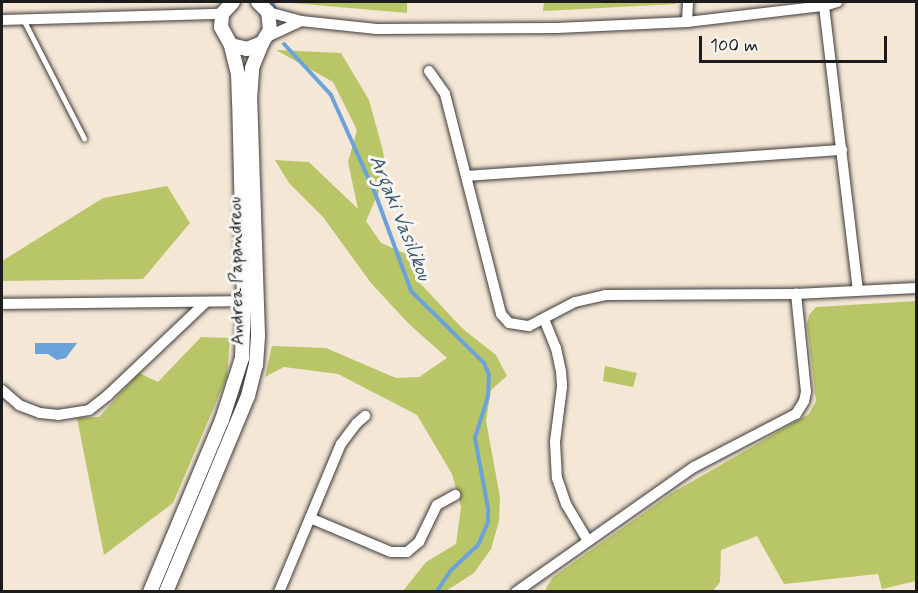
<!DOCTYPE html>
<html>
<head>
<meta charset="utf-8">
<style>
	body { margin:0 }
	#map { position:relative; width:918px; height:593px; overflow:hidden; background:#f5e7d6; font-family:Mynerve,sans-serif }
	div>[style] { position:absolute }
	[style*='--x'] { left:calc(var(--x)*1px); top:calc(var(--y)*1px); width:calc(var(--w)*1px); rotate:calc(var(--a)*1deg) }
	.green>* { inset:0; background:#b9c668 }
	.water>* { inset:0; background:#6ba2d9 }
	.stream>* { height:4px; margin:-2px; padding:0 2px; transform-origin:2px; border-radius:2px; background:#6ba2d9 }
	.roads { filter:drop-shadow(0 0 2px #3d3a38) drop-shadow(0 0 2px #3d3a38) }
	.service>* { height:5px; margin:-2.5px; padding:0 2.5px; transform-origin:2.5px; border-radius:2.5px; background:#fff }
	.minor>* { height:10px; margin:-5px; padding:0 5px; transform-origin:5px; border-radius:5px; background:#fff }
	.tertiary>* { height:14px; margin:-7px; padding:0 7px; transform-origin:7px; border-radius:7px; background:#fff }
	span { translate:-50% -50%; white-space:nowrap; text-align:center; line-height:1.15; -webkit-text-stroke:6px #f6f6f2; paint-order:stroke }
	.street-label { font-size:18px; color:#1c1c1c }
	.water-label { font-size:20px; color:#405871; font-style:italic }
	.frame { position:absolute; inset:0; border:3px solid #1c1c1c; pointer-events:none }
	.scale { position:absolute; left:699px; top:36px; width:188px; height:27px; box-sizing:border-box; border:3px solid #1c1c1c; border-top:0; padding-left:8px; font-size:18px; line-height:21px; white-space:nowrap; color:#1c1c1c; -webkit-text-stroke:4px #f6f6f2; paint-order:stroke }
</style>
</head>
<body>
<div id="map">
	<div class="green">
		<div style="clip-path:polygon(281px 2px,407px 2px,407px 13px)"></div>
		<div style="clip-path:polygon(544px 2px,676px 2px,676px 4px,543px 11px)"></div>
		<div style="clip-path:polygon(276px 50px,341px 53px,369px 100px,383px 151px,386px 175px,366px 221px,381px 243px,420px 260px,416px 279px,463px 329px,496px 355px,507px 376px,491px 390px,486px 421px,500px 497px,499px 521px,491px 549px,474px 573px,446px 591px,403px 591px,426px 562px,456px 544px,461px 507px,452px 474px,417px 415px,338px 374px,284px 367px,265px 377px,272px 346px,326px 348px,396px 378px,419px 377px,447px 358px,408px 323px,371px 283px,323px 217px,289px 183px,275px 160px,309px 162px,358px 209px,348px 162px,357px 130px,333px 82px)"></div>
		<div style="clip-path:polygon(167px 186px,190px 223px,143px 279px,2px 281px,2px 261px,103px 198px)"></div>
		<div style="clip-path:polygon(916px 301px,916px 581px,882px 589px,878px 574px,784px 584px,757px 536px,721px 550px,720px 582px,713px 591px,547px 591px,546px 588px,553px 577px,672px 493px,809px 414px,816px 401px,807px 324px,809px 315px,816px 307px)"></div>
		<div style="clip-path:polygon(201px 337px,230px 338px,227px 377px,173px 503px,104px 555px,77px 418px,99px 417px,139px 373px,158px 382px)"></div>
		<div style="clip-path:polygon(605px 366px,637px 373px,633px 387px,603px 381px)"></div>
	</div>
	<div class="water">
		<div style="clip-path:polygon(35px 343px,77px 343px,66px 358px,57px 360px,48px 354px,35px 354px)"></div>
	</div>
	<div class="stream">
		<div style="--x:272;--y:2;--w:9;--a:69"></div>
		<div style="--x:284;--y:44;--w:69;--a:47.3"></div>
		<div style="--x:331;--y:95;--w:107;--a:65.8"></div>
		<div style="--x:375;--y:193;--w:104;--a:69.8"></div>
		<div style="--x:411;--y:291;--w:103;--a:44.6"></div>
		<div style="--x:484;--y:363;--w:13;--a:67"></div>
		<div style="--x:489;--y:375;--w:21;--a:93"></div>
		<div style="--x:488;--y:396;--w:44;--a:107.2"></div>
		<div style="--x:475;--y:438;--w:71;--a:79.5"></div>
		<div style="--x:488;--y:508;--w:14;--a:90"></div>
		<div style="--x:488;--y:522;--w:25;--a:113"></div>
		<div style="--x:478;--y:545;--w:37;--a:137"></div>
		<div style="--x:451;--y:570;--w:27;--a:124"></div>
	</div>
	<div class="roads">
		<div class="service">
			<div style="--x:23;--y:19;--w:134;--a:62.9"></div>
		</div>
		<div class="minor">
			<div style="--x:824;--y:6;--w:286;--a:83.2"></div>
			<div style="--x:268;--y:12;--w:34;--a:15"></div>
			<div style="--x:301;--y:21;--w:76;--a:6"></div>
			<div style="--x:377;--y:29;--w:180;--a:-0.3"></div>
			<div style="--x:557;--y:28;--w:130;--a:-2.6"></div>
			<div style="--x:687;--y:22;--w:138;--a:-6.7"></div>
			<div style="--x:824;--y:6;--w:14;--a:-17"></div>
			<div style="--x:2;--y:20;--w:220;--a:-1.6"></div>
			<div style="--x:687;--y:22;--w:20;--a:-87"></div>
			<div style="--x:267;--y:37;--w:38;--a:-25"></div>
			<div style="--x:429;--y:71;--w:28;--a:55"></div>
			<div style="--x:445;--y:94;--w:227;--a:75.7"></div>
			<div style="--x:501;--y:314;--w:12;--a:48"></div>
			<div style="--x:509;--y:323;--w:20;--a:9"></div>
			<div style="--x:529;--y:326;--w:52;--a:-27.6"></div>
			<div style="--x:575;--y:302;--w:31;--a:-13"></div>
			<div style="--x:605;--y:295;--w:191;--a:-0.3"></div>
			<div style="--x:796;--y:294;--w:120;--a:-2.9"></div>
			<div style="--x:467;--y:176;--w:376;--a:-4"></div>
			<div style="--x:2;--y:304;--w:249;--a:-0.7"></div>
			<div style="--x:544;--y:319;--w:31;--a:68"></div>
			<div style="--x:556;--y:348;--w:24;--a:78"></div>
			<div style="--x:561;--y:371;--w:16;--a:86"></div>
			<div style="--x:562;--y:387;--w:55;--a:97.3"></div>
			<div style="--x:555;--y:442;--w:36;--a:87"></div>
			<div style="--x:557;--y:478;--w:28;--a:71"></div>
			<div style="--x:566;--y:504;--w:43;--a:59.3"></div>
			<div style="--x:2;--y:390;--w:23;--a:41"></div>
			<div style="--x:19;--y:405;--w:22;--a:21"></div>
			<div style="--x:40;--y:413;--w:18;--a:6"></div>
			<div style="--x:58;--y:415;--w:31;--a:-9"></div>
			<div style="--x:89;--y:410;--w:24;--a:-38"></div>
			<div style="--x:108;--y:395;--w:134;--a:-43.5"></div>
			<div style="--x:310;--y:518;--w:88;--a:22.8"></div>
			<div style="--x:391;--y:552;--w:16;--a:0"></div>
			<div style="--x:407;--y:552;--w:16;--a:-40"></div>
			<div style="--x:419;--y:542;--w:41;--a:-64.1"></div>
			<div style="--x:437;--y:505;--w:21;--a:-29"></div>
			<div style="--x:279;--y:592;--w:160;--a:-67.3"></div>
			<div style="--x:341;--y:444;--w:26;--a:-53"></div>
			<div style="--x:357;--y:423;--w:11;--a:-41"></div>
			<div style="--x:516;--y:592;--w:218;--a:-35.1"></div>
			<div style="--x:694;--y:467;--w:115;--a:-27.5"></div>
			<div style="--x:796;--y:414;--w:15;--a:-58"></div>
			<div style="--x:804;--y:401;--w:9;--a:-77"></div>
			<div style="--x:806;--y:392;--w:99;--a:-95.8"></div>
		</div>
		<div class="tertiary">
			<div style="--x:233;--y:2;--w:16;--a:133"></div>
			<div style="--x:222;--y:14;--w:13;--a:94"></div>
			<div style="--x:221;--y:27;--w:21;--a:61"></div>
			<div style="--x:231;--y:45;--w:16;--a:14"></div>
			<div style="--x:247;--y:49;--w:16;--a:-22"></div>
			<div style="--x:262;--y:43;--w:15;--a:-58"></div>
			<div style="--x:270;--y:30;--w:18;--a:-96"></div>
			<div style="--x:268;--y:12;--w:14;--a:-135"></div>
			<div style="--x:150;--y:592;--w:186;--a:-67.3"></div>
			<div style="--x:222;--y:420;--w:65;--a:-72.1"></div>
			<div style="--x:242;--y:358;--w:57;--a:-88"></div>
			<div style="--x:244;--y:301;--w:199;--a:-91.4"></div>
			<div style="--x:239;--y:102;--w:28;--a:-92"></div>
			<div style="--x:238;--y:74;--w:30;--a:-104"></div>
			<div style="--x:166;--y:592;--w:212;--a:-67.3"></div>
			<div style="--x:248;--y:396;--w:32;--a:-76"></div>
			<div style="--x:256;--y:365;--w:30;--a:-86"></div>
			<div style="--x:258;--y:335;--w:235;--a:-91.9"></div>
			<div style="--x:250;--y:100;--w:32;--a:-86"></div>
			<div style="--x:252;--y:68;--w:27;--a:-68"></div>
		</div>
	</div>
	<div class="street-label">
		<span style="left:237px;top:271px;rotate:-91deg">Andrea Papandreou</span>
	</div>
	<div class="water-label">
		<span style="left:400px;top:218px;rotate:68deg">Argaki Vasilikou</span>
	</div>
	<div class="frame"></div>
	<div class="scale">100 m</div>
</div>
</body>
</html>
